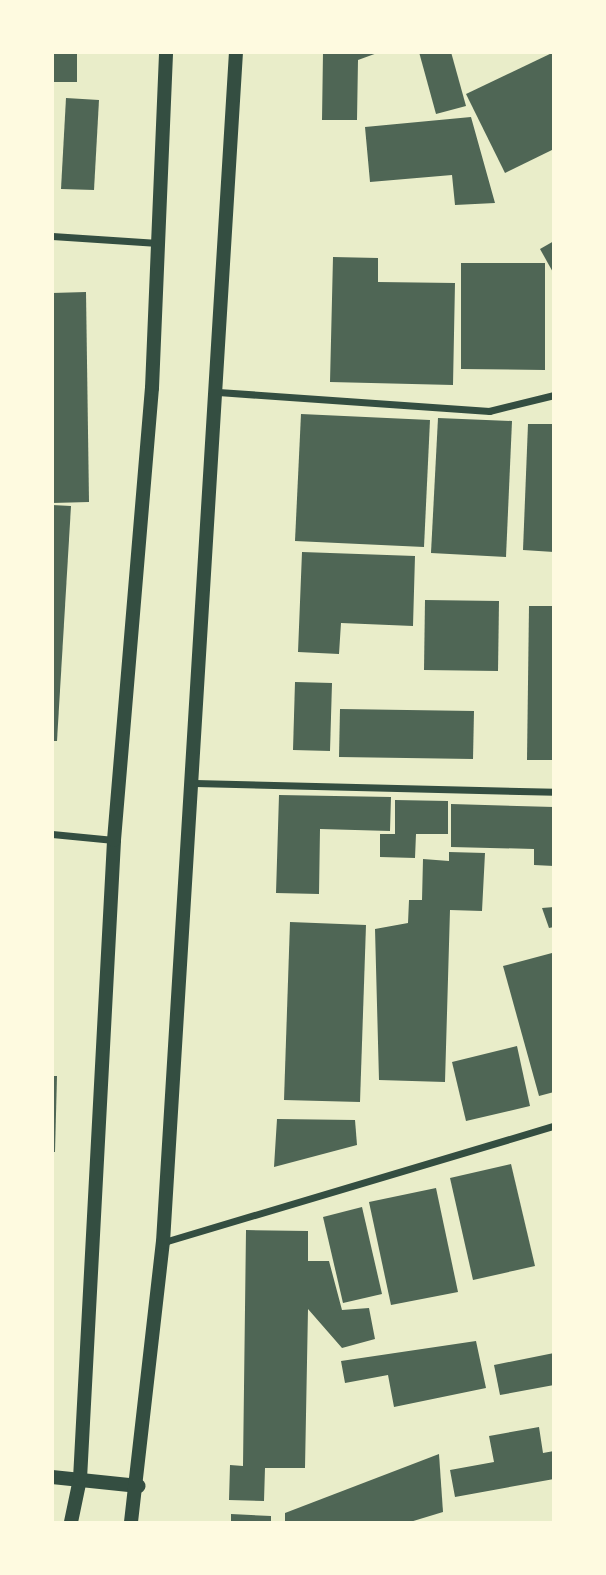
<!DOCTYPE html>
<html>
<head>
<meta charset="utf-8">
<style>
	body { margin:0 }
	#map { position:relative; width:606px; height:1575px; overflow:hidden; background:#e9edc9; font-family:"Titillium Web",sans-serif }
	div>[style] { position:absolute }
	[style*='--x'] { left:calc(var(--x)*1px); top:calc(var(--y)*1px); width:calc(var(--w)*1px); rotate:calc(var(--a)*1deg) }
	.building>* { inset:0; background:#4f6655 }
	.minor>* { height:7px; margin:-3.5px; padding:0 3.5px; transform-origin:3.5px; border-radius:3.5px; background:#344e41 }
	.secondary>* { height:14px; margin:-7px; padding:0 7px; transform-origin:7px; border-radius:7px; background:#344e41 }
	span { translate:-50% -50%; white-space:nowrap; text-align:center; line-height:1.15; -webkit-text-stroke:5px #fefae0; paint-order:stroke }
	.frame { position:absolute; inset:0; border:54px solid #fefae0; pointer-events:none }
</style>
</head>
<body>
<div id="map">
	<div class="building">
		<div style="clip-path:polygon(52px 52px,77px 52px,77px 82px,52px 82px)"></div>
		<div style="clip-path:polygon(323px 52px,380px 52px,358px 60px,357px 120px,322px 120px)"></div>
		<div style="clip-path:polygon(419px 52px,451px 52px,466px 106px,436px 114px)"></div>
		<div style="clip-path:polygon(554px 52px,554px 149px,505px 173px,466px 94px)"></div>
		<div style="clip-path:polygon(66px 98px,99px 100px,94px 190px,61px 189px)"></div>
		<div style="clip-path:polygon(471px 117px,495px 203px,455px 205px,452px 175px,370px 182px,365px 127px)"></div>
		<div style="clip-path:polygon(554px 241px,554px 274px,540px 249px)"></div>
		<div style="clip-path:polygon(333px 257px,378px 258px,378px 282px,455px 283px,453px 385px,330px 382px)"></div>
		<div style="clip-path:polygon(461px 263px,545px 263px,545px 370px,461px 369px)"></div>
		<div style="clip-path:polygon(86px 292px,89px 502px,52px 503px,52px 293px)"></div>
		<div style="clip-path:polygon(301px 414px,430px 420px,424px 547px,295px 541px)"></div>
		<div style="clip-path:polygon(438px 418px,512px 421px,506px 557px,431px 553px)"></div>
		<div style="clip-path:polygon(528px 424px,554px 424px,554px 552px,523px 550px)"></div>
		<div style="clip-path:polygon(52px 505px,71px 506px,57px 741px,52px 741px)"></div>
		<div style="clip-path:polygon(302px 552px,415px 556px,413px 626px,341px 623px,339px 654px,298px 652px)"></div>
		<div style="clip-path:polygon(425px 600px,499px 601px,498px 671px,424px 670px)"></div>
		<div style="clip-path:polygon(529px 606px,554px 606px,554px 760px,527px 760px)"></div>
		<div style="clip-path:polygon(295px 682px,332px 683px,330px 751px,293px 750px)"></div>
		<div style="clip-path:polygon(340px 709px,474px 711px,473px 759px,339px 757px)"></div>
		<div style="clip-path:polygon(279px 795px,391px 797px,390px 831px,320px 829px,319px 894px,276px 893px)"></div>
		<div style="clip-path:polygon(395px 800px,448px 801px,448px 834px,416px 834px,415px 858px,380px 857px,380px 834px,395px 834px)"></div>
		<div style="clip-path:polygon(451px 804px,554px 807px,554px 866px,534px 865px,534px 849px,451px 847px)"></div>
		<div style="clip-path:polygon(449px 852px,485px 853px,482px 911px,450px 910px,445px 1082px,379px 1080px,375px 929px,408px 923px,409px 900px,422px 900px,423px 859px,449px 861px)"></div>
		<div style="clip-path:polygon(554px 907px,554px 927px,549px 928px,542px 908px)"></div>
		<div style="clip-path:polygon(290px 922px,366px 925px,360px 1102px,284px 1100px)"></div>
		<div style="clip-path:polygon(552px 953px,554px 1092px,539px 1096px,503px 966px)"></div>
		<div style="clip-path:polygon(517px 1046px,530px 1106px,466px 1121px,452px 1062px)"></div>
		<div style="clip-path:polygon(52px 1076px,57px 1076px,55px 1152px,52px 1152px)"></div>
		<div style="clip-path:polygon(277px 1119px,355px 1120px,357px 1145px,274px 1167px)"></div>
		<div style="clip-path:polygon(511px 1164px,535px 1266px,473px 1280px,450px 1178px)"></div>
		<div style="clip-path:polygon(436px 1188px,458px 1292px,391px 1305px,369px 1202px)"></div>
		<div style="clip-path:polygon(362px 1207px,382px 1294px,343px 1303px,323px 1217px)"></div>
		<div style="clip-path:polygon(246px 1230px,308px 1231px,308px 1261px,329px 1261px,342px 1310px,369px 1308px,375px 1339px,342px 1348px,308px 1309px,305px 1468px,265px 1468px,264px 1501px,229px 1500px,230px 1465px,243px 1466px)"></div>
		<div style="clip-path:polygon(476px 1341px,486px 1388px,394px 1407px,388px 1375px,345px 1383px,341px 1361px)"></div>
		<div style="clip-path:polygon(554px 1353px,554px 1385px,500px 1395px,494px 1365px)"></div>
		<div style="clip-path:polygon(539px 1427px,543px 1453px,554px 1451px,554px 1479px,455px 1497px,450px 1470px,494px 1462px,489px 1436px)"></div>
		<div style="clip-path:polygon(439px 1454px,443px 1512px,410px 1522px,285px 1522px,285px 1513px)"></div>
		<div style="clip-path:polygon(231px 1514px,271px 1516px,271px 1522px,231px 1522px)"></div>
	</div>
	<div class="minor">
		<div style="--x:52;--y:236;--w:106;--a:3.8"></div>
		<div style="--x:218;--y:392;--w:272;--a:4"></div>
		<div style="--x:489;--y:411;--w:67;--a:-13.8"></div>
		<div style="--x:195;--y:783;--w:359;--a:1.4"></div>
		<div style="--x:52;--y:834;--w:62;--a:5.5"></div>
		<div style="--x:164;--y:1242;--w:407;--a:-16.6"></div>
	</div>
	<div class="secondary">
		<div style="--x:52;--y:1477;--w:87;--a:5.9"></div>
		<div style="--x:71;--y:1522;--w:44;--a:-78.2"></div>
		<div style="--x:80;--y:1479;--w:640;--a:-86.95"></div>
		<div style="--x:114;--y:840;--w:454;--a:-85.2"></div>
		<div style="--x:152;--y:388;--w:336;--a:-87.6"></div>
		<div style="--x:131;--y:1522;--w:282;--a:-83.5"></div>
		<div style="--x:163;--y:1242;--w:1192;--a:-86.49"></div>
	</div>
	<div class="frame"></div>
</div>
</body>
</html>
